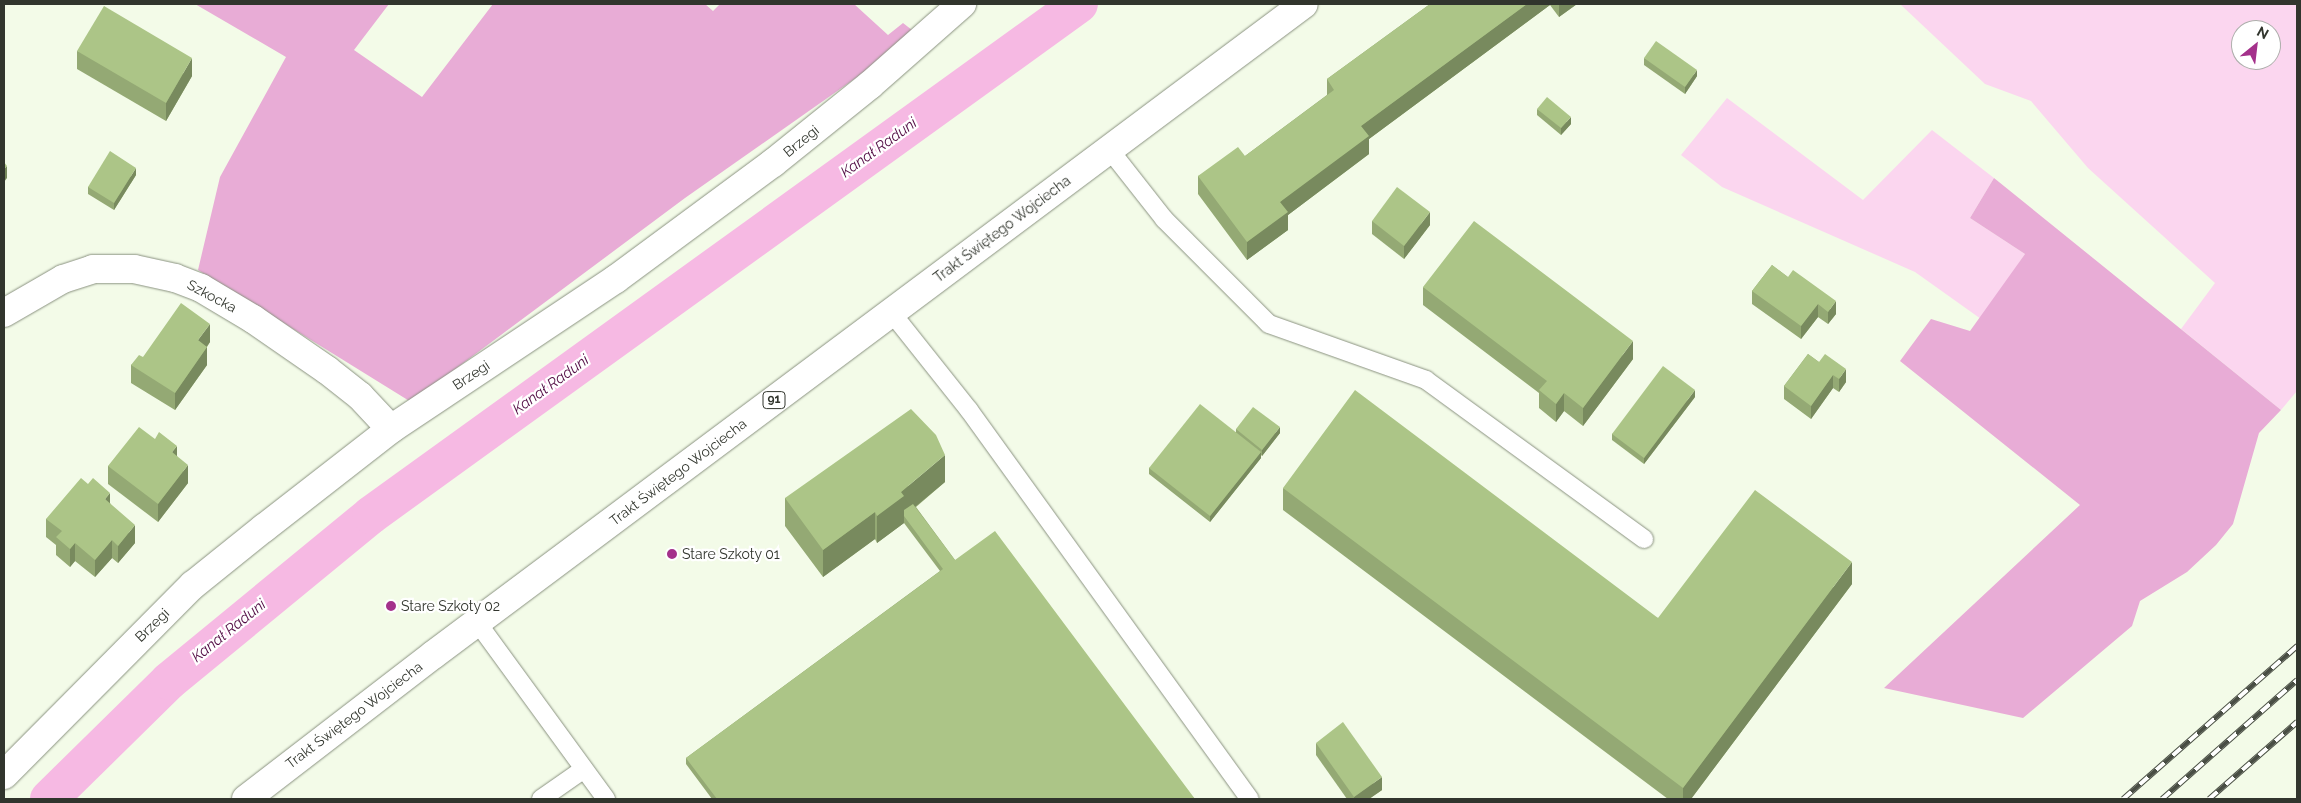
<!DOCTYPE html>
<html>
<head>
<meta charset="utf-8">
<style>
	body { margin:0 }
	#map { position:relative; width:2301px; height:803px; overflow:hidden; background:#f3fbe8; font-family:Raleway,sans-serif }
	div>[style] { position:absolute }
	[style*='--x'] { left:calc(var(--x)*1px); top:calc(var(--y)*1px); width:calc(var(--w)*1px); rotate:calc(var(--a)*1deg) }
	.green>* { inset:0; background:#fbd6ef }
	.forest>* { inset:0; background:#e8acd6 }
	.canal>* { height:38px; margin:-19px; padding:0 19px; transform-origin:19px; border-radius:19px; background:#f6b9e3 }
	.roads { filter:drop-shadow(0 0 1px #8a9280) drop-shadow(0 0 1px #8a9280) }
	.lane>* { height:18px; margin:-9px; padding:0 9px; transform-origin:9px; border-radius:9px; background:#fff }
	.street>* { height:28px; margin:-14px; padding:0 14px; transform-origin:14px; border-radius:14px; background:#fff }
	.primary>* { height:28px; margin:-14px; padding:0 14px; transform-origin:14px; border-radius:14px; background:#fff }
	.rail>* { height:5.5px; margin-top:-2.75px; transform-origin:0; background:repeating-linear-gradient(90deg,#fff 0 11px,#494e44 0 22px); box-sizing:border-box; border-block:1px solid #494e44 }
	.wall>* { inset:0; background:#94a974 }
	.shaded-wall>* { inset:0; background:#788a5e }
	.building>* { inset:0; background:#acc587 }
	.dots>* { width:14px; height:14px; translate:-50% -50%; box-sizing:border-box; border:2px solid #fff; border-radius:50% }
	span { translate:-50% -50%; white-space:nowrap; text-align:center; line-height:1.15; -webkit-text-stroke:4.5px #fff; paint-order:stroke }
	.shield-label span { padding:1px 4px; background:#fff; border:1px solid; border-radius:4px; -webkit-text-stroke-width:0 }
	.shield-label { font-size:12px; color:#31352d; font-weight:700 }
	.street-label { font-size:14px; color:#31352d }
	.poi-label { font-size:14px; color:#31352d }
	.left { translate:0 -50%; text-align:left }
	.water-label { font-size:15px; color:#520c44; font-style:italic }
	.frame { position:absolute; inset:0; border:5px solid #31352d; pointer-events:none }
	.north { position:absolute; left:2231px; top:20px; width:50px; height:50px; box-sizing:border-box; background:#fff; border:1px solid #adaeab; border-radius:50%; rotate:29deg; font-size:14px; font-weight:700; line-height:20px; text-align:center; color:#31352d }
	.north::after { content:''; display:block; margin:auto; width:18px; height:22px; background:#a4318b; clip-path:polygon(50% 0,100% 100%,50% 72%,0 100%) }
</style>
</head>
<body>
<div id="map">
	<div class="green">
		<div style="clip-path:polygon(evenodd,1900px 4px,2297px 4px,2297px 391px,2281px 410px,2181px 329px,2215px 283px,2088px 168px,2031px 101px,1985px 84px,1900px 4px,2241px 30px,2271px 30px,2271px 60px,2241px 60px,2241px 30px)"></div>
		<div style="clip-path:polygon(1727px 98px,1863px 200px,1932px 130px,1994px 178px,1970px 218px,2025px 254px,1981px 319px,1915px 272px,1722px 187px,1681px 155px)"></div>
	</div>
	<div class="forest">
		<div style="clip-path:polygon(195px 4px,389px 4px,354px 50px,422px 97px,493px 4px,705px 4px,713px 11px,720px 4px,854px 4px,888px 35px,903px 23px,912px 30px,870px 68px,685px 198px,411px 402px,198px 270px,220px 177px,286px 57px)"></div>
		<div style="clip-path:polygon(1994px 178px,2281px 410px,2259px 433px,2233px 524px,2216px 545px,2187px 572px,2140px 601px,2132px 626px,2023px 718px,1884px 688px,2080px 505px,1900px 361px,1931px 319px,1970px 331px,2025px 254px,1970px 218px)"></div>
	</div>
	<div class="canal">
		<div style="--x:49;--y:799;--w:168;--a:-44.5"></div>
		<div style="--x:169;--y:681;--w:261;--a:-39.4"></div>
		<div style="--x:371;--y:515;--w:873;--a:-35.82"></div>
	</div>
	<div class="roads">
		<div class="lane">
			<div style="--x:1109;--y:149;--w:89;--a:51.8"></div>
			<div style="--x:1164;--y:219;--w:148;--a:45"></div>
			<div style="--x:1269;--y:324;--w:167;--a:19.6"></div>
			<div style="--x:1426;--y:380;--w:270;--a:36.1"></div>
			<div style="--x:891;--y:312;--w:125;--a:51.5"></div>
			<div style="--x:969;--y:410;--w:480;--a:54.2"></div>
			<div style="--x:477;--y:622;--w:219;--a:53.9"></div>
			<div style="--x:541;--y:799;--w:52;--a:-34.9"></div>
		</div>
		<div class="street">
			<div style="--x:4;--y:313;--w:68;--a:-30"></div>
			<div style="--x:63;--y:279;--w:32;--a:-18"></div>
			<div style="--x:93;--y:269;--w:41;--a:0"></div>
			<div style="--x:134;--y:269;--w:42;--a:12.4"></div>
			<div style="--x:175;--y:278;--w:28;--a:21"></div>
			<div style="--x:201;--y:288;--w:61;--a:30.8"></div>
			<div style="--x:253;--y:319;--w:90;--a:34.6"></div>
			<div style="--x:327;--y:370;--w:42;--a:38.2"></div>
			<div style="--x:360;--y:396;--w:45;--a:46.8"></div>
			<div style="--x:4;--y:775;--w:268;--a:-45.2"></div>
			<div style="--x:193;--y:585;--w:91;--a:-38.8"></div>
			<div style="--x:264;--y:528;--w:161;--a:-37.9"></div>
			<div style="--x:391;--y:429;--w:270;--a:-33.7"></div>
			<div style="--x:616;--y:279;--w:195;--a:-36.5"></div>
			<div style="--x:773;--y:163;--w:124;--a:-38.8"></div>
			<div style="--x:870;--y:85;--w:123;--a:-41.4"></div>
		</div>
		<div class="primary">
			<div style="--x:246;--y:799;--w:236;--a:-37.6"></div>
			<div style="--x:433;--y:655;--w:1087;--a:-36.78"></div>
		</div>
	</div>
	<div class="rail">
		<div style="--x:2123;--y:799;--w:232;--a:-41.3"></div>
		<div style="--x:2162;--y:799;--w:180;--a:-41.4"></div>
		<div style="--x:2209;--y:799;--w:117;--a:-41.2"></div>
	</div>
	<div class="wall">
		<div style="clip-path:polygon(1430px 4px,1577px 4px,1559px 17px,1550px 5px,1369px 139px,1369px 154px,1288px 215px,1288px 230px,1247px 260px,1198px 194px,1198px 176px,1245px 156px,1327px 95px,1327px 79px)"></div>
		<div style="clip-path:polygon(77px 51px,192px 76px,166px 121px,77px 69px)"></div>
		<div style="clip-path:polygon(1644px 58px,1697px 76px,1685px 94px,1644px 65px)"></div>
		<div style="clip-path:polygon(1537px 109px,1571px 124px,1561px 135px,1537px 115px)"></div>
		<div style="clip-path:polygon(136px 175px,114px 210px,88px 194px,88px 187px)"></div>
		<div style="clip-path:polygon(1372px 221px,1430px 225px,1404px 259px,1372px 234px)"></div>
		<div style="clip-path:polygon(1772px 265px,1836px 314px,1828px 324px,1818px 317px,1801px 339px,1752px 304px,1752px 291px)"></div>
		<div style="clip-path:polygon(1423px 287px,1633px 359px,1583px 426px,1564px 411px,1556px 422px,1539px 408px,1539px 393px,1423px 305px)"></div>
		<div style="clip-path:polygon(210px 342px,207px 347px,207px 365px,175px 410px,131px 383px,131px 365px,143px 357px)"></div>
		<div style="clip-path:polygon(1808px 354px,1846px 382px,1839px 392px,1833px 388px,1811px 419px,1784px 399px,1784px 386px)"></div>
		<div style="clip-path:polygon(1695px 397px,1644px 464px,1612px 440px,1612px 434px)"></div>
		<div style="clip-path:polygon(1236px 429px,1280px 433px,1262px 456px,1261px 455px,1261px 458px,1210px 522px,1149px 474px,1149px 468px,1236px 432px)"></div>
		<div style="clip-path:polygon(177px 456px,188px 483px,158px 522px,108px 484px,108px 466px)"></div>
		<div style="clip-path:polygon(945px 482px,916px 507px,955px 560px,1195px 799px,712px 799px,686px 764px,686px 758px,940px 571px,904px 523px,877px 543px,875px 539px,823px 577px,785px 526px,785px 498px)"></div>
		<div style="clip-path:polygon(1283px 488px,1658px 618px,1852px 584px,1691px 799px,1668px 799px,1283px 510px)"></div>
		<div style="clip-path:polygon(110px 503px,135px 543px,118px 563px,112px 558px,95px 577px,75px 561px,70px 567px,56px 555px,56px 545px,46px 537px,46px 519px)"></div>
		<div style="clip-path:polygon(1316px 743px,1382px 790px,1369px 799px,1347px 799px,1316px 755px)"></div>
	</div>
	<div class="shaded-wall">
		<div style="clip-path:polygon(1527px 4px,1550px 4px,1550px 5px,1369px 139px,1369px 154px,1288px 215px,1288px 230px,1247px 260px,1247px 242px,1280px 202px,1361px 126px)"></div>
		<div style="clip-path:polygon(1559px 4px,1577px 4px,1559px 17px)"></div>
		<div style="clip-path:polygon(192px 58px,192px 76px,166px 121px,166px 103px)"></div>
		<div style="clip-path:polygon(1697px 70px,1697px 76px,1685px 94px,1685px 87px)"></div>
		<div style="clip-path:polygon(1571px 117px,1571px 124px,1561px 135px,1561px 128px)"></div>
		<div style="clip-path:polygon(7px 166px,7px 178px,4px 182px,4px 169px)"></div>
		<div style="clip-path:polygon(136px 168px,136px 175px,114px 210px,114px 203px)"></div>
		<div style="clip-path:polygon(1430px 212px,1430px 225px,1404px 259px,1404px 246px)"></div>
		<div style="clip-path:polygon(1836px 301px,1836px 314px,1828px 324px,1828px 312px)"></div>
		<div style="clip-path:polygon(1818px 304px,1818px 317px,1801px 339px,1801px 326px)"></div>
		<div style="clip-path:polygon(210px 324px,210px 342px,198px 358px,198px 340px)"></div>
		<div style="clip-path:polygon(1633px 341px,1633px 359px,1583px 426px,1583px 408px)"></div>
		<div style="clip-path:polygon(207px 347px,207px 365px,175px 410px,175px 393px)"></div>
		<div style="clip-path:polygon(1846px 369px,1846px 382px,1839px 392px,1839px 379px)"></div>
		<div style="clip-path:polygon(1833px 375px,1833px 388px,1811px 419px,1811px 406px)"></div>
		<div style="clip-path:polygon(1695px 390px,1695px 397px,1644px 464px,1644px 458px)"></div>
		<div style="clip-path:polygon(1564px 393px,1564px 411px,1556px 422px,1556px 404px)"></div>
		<div style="clip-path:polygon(1280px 427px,1280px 433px,1262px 456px,1262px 450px)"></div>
		<div style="clip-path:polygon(177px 446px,177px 464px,172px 452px)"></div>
		<div style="clip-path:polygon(1261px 452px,1261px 458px,1210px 522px,1210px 516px)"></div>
		<div style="clip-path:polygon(945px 455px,945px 482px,904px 516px,904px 523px,877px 543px,877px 516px,901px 492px)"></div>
		<div style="clip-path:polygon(188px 465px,188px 483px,158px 522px,158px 504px)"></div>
		<div style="clip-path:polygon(110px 493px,110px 511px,105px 499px)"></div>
		<div style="clip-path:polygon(875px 512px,875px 539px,823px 577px,823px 550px)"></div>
		<div style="clip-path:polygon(135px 525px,135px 543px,118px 563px,118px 546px)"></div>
		<div style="clip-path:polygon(112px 540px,112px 558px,95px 577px,95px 560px)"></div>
		<div style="clip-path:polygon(75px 543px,75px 561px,70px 567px,70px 549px)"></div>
		<div style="clip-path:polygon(1852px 562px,1852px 584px,1691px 799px,1683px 799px,1683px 788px)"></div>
		<div style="clip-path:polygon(1382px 777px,1382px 790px,1369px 799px,1354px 799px,1354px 797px)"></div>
	</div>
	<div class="building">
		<div style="clip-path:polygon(1430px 4px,1527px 4px,1361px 126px,1369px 136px,1280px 202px,1288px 212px,1247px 242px,1198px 176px,1238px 147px,1245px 156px,1334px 90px,1327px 79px)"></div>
		<div style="clip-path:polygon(104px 6px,192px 58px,166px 103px,77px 51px)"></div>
		<div style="clip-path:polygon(1656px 41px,1697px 70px,1685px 87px,1644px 58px)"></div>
		<div style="clip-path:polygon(1547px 97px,1571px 117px,1561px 128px,1537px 109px)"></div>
		<div style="clip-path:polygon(110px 151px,136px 168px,114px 203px,88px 187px)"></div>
		<div style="clip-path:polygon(4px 162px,7px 166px,4px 169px)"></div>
		<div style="clip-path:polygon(1397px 187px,1430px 212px,1404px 246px,1372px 221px)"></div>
		<div style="clip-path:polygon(1474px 221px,1633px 341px,1583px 408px,1564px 393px,1556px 404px,1539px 390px,1547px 381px,1423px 287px)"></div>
		<div style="clip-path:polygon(1772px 265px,1788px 277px,1793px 270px,1836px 301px,1828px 312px,1818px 304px,1801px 326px,1752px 291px)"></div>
		<div style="clip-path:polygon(181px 303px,210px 324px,198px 340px,207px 347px,175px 393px,131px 365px,139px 355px,143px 357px)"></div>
		<div style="clip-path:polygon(1808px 354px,1819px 362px,1825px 354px,1846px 369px,1839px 379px,1833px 375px,1811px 406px,1784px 386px)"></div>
		<div style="clip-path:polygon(1663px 366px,1695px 390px,1644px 458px,1612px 434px)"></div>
		<div style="clip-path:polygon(1355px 390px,1658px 618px,1755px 490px,1852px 562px,1683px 788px,1283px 488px)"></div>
		<div style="clip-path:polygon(1200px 404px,1261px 452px,1210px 516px,1149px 468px)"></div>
		<div style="clip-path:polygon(1253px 407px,1280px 427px,1262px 450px,1236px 429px)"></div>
		<div style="clip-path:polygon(911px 409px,936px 435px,945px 455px,901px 492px,904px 496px,877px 516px,875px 512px,823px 550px,785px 498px)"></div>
		<div style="clip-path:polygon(139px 427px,155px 439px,159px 432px,177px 446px,172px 452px,188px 465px,158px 504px,108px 466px)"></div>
		<div style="clip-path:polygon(81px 478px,88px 484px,93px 478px,110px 493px,105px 499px,135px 525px,118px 546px,112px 540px,95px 560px,75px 543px,70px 549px,56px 537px,62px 531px,46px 519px)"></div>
		<div style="clip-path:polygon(913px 504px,955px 560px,995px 531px,1195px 799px,717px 799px,686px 758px,943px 569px,904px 516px,904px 510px)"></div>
		<div style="clip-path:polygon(1343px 722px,1382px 777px,1354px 797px,1316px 743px)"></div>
	</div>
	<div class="dots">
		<div style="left:672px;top:554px;background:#a4318b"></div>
		<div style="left:391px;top:606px;background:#a4318b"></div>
	</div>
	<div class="shield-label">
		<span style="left:774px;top:400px">91</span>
	</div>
	<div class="street-label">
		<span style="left:801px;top:141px;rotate:-39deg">Brzegi</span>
		<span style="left:1002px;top:229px;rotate:-37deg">Trakt Świętego Wojciecha</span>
		<span style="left:212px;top:296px;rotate:28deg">Szkocka</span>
		<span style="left:471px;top:375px;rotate:-34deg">Brzegi</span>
		<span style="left:678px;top:472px;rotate:-37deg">Trakt Świętego Wojciecha</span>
		<span style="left:152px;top:625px;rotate:-44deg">Brzegi</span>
		<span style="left:354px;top:715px;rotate:-37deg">Trakt Świętego Wojciecha</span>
	</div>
	<div class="poi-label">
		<span class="left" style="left:682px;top:554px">Stare Szkoty 01</span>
		<span class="left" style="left:401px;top:606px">Stare Szkoty 02</span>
	</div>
	<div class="water-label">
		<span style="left:879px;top:148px;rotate:-36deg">Kanał Raduni</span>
		<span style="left:551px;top:385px;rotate:-36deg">Kanał Raduni</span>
		<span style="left:229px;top:631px;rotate:-39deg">Kanał Raduni</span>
	</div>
	<div class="frame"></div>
	<div class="north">N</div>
</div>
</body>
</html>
